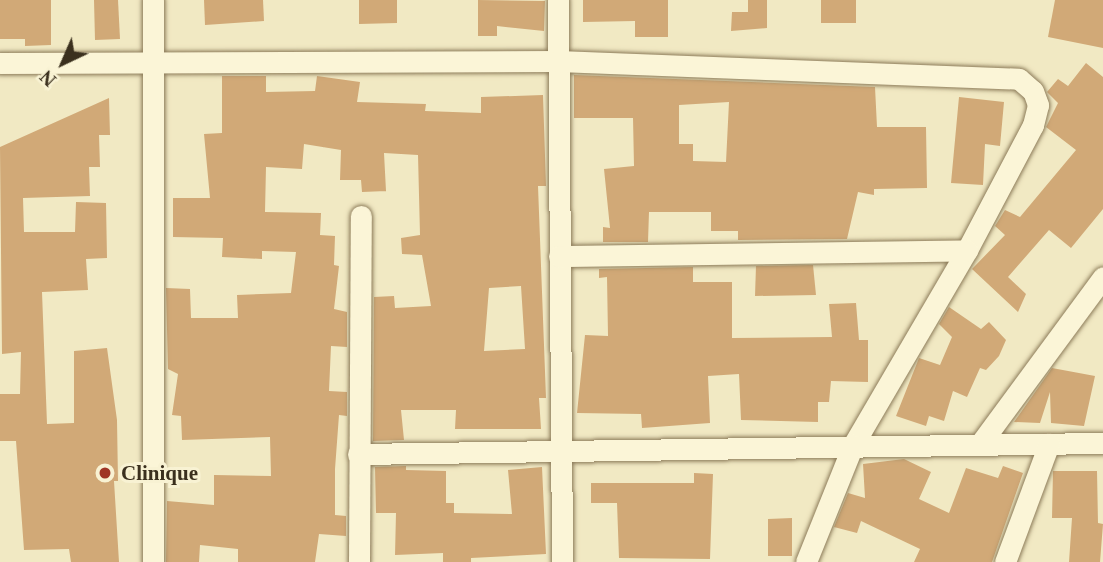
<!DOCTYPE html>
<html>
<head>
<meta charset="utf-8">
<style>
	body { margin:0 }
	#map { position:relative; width:1103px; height:562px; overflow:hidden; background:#f1e9c3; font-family:"Times New Roman",serif }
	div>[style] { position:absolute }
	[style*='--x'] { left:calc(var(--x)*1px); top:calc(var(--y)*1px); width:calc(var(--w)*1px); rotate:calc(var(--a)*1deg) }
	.building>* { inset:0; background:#d1a977 }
	.roads { filter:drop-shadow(0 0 2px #8c7b59) drop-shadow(0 0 2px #8c7b59) }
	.minor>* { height:21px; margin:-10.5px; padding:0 10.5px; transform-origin:10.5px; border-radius:10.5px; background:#fbf5d7 }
	.dots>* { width:19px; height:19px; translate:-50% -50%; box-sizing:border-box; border:4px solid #f8f2d3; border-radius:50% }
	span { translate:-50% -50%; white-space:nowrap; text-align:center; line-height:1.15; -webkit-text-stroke:6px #f8f2d3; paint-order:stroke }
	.poi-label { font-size:21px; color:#3b301e; font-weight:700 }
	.left { translate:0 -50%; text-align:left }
	.north { position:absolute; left:28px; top:28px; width:70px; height:70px; -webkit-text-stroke:5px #f8f2d3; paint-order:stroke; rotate:224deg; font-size:19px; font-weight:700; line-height:28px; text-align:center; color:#3b301e }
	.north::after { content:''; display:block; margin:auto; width:24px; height:32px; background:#3b301e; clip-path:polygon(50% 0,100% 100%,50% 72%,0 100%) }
</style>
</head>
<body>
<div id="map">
	<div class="building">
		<div style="clip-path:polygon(0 0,51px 0,51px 45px,25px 46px,25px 39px,0 39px)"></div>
		<div style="clip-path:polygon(94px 0,118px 0,120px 39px,95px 40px)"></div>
		<div style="clip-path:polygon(204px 0,263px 0,264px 21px,205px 25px)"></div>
		<div style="clip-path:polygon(359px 0,397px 0,397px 23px,359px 24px)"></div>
		<div style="clip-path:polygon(478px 0,545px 1px,544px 31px,497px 26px,497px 36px,478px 36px)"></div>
		<div style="clip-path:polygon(583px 0,668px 0,668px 37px,635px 37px,635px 21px,583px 22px)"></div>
		<div style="clip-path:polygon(748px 0,767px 0,767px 28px,731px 31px,732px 12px,748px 12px)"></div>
		<div style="clip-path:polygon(821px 0,856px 0,856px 23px,821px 23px)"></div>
		<div style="clip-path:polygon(1055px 0,1103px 0,1103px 48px,1048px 37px)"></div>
		<div style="clip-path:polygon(1086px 63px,1103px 77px,1103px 209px,1071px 248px,1049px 230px,1008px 277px,1026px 294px,1018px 312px,972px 269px,1005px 235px,995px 226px,1005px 210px,1020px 217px,1076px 150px,1046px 127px,1058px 103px,1047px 92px,1058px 79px,1068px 86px)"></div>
		<div style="clip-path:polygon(evenodd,574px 75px,875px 87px,877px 127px,926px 127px,927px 188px,874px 189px,874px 195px,858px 192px,847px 239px,738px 240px,738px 231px,711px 231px,711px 212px,649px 212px,648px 242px,603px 242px,603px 227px,610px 228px,604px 169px,634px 166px,633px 118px,574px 118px,574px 75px,729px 102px,726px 162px,693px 161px,693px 144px,679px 144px,679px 105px,729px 102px)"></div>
		<div style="clip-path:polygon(evenodd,222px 76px,266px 76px,266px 92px,315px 91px,317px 76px,360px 82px,357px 102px,426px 104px,425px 111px,481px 113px,481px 97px,543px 95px,546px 186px,538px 186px,546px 398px,539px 398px,541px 429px,455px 429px,456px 410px,401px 410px,404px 440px,373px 441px,374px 297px,394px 296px,395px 308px,431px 306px,422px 255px,402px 254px,401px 238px,420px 235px,418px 155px,384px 153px,386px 191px,362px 192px,361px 180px,340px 180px,341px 150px,304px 144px,302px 169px,266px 167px,265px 212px,321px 213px,320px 235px,335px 236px,334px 265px,339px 266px,334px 309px,347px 312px,347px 347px,331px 346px,329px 391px,347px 392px,347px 416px,339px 415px,335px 469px,335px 515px,346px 516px,346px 536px,319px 534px,315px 562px,238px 562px,238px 549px,200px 545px,199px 562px,166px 562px,167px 501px,214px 505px,214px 475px,271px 476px,270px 437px,182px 440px,181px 416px,172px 415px,178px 374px,168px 369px,166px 288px,190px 289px,191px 318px,238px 318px,237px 295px,291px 293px,296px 252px,262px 251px,262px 259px,222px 257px,223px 238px,173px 237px,173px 198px,210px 198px,204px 134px,222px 133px,222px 76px,521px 286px,525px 349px,484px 351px,489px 288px,521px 286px)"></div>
		<div style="clip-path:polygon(959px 97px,1004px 102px,1000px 146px,985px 144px,983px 185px,951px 183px)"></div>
		<div style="clip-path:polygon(109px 98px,110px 135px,99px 135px,100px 167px,89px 167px,90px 196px,23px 198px,24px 232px,75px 232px,76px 202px,106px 203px,107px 258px,86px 259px,88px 290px,42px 292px,47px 424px,74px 423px,74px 351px,107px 348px,117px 420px,118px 481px,114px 481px,119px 562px,71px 562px,69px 549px,24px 550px,16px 441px,0 441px,0 394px,20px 394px,21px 352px,2px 354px,0 147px)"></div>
		<div style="clip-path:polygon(813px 265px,816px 295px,755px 296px,756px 266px)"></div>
		<div style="clip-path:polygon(693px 267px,693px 282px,732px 282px,732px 338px,832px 337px,829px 304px,856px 303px,859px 340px,868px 340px,868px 382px,831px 381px,829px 402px,818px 402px,818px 422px,741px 420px,739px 374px,708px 376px,710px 423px,642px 428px,641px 414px,577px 413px,585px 335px,608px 336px,607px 277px,599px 278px,599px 269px)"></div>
		<div style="clip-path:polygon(949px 307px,981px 329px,989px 322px,1006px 340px,999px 356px,986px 370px,980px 368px,967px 397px,953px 391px,944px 421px,929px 416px,926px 426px,896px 416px,919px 358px,940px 365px,952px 337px,939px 324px)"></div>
		<div style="clip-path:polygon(1052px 368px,1095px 376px,1084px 426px,1051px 423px,1050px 392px,1040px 423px,1014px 422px)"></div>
		<div style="clip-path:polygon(904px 459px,931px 472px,919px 499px,949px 513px,966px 468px,998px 478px,1003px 466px,1023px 473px,992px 562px,914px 562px,920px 549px,861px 521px,857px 533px,834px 527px,848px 493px,865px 498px,863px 464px)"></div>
		<div style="clip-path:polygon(406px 466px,406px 470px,446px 471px,446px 503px,454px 503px,454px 513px,512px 514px,508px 470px,542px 467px,546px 554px,471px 558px,471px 562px,443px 562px,443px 553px,395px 555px,396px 513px,376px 513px,375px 467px)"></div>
		<div style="clip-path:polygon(1053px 471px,1097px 471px,1098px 523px,1103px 524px,1100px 562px,1069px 562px,1072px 518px,1052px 518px)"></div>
		<div style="clip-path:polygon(694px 473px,713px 474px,710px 559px,619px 558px,617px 503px,591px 503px,591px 483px,694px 483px)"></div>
		<div style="clip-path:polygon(792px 518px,792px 556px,768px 556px,768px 519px)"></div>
	</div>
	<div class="roads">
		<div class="minor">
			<div style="--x:558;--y:0;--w:562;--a:89.59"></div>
			<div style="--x:0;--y:63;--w:558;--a:-0.21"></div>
			<div style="--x:558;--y:61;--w:461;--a:2.2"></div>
			<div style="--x:1019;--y:79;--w:18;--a:41"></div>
			<div style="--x:1033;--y:91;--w:15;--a:70"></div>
			<div style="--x:1038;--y:105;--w:21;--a:104"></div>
			<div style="--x:1033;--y:125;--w:141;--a:117.8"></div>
			<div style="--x:967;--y:250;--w:226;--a:120.3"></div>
			<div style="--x:853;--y:445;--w:126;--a:111.9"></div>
			<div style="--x:559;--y:256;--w:408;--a:-0.8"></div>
			<div style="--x:980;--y:444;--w:207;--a:-53.6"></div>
			<div style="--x:358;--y:454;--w:745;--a:-0.85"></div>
			<div style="--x:153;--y:562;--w:562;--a:-90"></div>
			<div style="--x:359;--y:562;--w:346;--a:-89.7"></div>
			<div style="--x:1005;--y:562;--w:126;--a:-69.6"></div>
		</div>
	</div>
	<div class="dots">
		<div style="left:105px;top:473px;background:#9f3525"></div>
	</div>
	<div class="poi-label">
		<span class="left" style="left:121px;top:473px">Clinique</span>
	</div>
	<div class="north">N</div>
</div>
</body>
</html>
